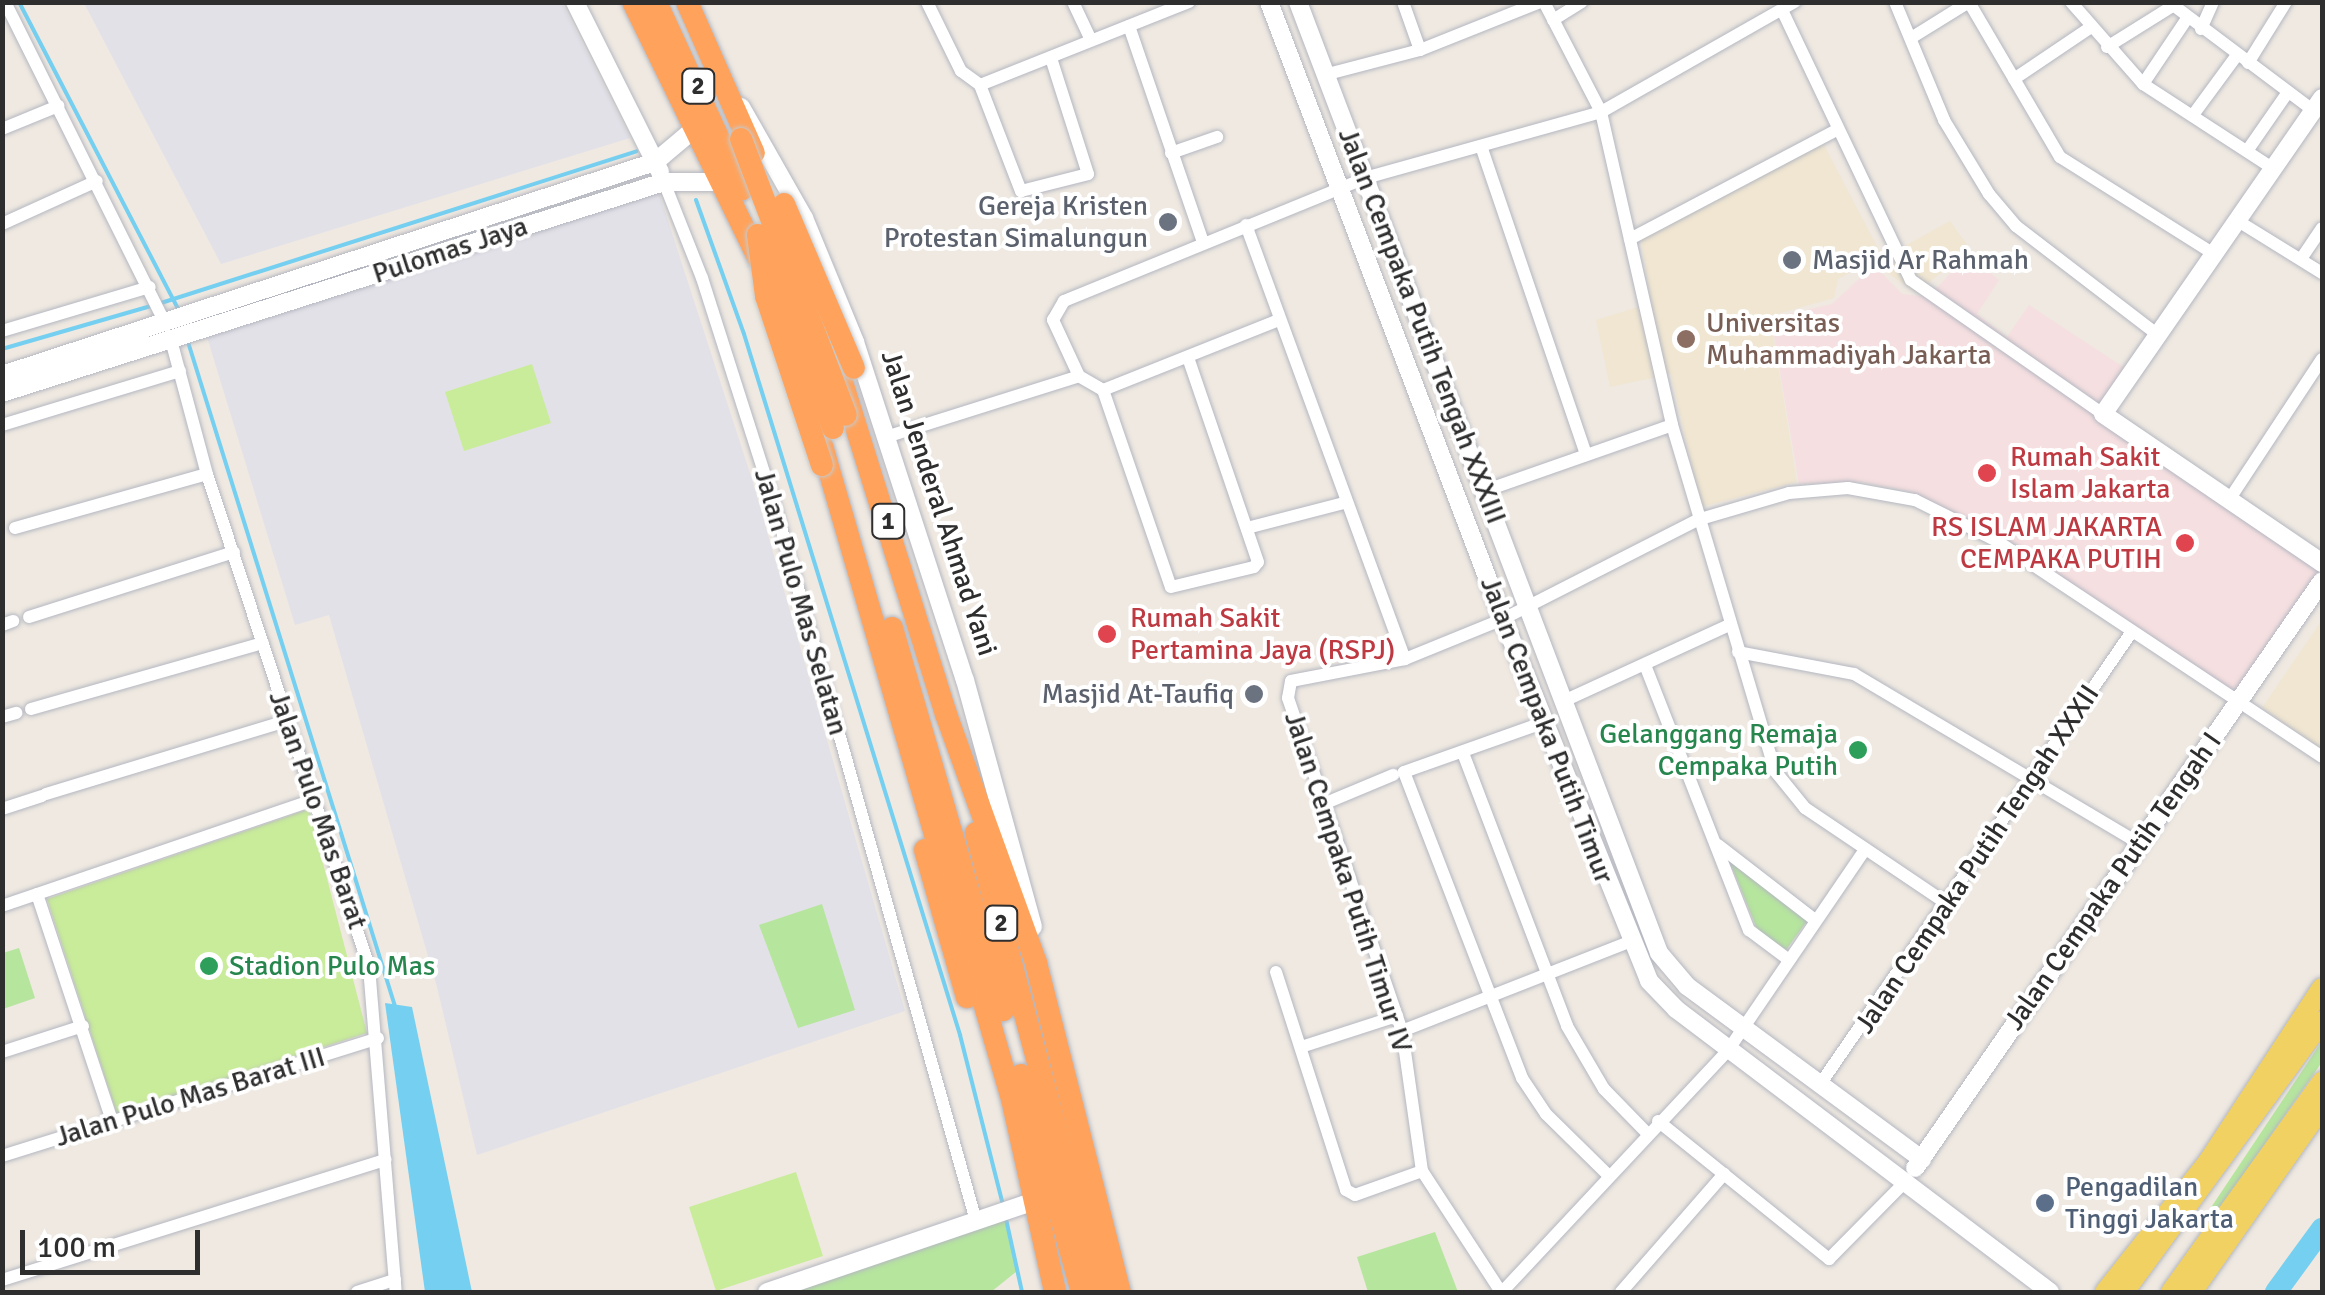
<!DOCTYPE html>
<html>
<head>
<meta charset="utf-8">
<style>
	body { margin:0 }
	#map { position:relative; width:2325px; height:1295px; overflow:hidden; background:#efe9e1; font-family:Signika,sans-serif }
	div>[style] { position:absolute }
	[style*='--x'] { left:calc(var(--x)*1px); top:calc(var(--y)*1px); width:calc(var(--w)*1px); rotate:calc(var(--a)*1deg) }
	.industrial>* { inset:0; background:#e3e1e8 }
	.education>* { inset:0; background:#f0e6d1 }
	.medical>* { inset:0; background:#f5dfe0 }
	.green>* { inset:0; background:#b6e59e }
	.pitch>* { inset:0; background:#c9ec9a }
	.water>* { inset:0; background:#75cff0 }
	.stream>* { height:4px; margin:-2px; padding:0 2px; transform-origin:2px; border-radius:2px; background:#75cff0 }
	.river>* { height:22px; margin:-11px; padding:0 11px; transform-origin:11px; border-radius:11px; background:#75cff0 }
	.roads { filter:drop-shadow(0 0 2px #b4b7c1) drop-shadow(0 0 2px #b4b7c1) }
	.street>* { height:12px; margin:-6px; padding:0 6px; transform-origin:6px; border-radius:6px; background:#fff }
	.secondary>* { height:18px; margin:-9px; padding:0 9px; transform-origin:9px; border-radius:9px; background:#fff }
	.primary>* { height:20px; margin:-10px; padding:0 10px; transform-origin:10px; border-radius:10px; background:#f2d163 }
	.highway>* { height:22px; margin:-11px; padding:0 11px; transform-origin:11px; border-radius:11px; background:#ffa35c }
	.bridges { filter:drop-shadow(0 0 2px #c9c9c9) drop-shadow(0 0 2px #c9c9c9) }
	.highway-bridge>* { height:22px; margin:-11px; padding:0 11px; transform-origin:11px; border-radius:11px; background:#ffa35c }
	.dots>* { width:28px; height:28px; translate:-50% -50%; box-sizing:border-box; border:5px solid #fff; border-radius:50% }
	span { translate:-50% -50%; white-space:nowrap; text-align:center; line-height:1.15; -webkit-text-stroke:8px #fff; paint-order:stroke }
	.shield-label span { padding:2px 8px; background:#fff; border:2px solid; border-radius:8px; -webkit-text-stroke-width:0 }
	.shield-label { font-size:25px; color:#2e2e2e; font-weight:700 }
	.worship-label { font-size:28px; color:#5b616d }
	.right { translate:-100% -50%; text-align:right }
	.left { translate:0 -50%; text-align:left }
	.street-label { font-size:28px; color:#2e2e2e }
	.education-label { font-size:28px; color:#785e54 }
	.health-label { font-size:28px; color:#be3a42 }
	.leisure-label { font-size:28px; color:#27864d }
	.service-label { font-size:28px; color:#4e5e75 }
	.frame { position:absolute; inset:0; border:5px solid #2e2e2e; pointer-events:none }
	.scale { position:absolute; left:20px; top:1230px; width:180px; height:45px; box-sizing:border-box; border:5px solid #2e2e2e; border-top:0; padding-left:12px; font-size:30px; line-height:35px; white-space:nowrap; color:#2e2e2e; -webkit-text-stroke:8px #fff; paint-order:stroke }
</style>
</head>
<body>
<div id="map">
	<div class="industrial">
		<div style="clip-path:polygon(84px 3px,562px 3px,630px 138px,221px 264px)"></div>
		<div style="clip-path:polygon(658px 190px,752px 479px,905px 1011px,477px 1155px,437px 987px,329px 615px,295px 625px,207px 337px)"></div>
	</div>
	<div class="education">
		<div style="clip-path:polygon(1822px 141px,1883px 258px,1950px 221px,1970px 249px,1916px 293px,1871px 261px,1838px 279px,1834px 298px,1770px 316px,1797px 482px,1701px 507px,1671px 374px,1610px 387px,1596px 320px,1651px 303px,1641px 238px)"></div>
		<div style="clip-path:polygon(2322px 620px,2322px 749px,2262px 708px)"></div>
	</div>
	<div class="medical">
		<div style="clip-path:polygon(1967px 254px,1999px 280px,1977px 314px,2007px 337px,2029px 305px,2128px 370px,2095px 419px,2322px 569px,2237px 693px,1965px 517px,1912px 492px,1861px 482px,1799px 484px,1771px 318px,1832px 304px,1874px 265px,1902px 294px,1919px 296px,1939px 286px)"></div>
	</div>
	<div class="green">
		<div style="clip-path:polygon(1730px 862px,1807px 921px,1786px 950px,1757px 929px)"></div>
		<div style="clip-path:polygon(822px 904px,855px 1010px,798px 1028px,759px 925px)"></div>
		<div style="clip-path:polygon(19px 948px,35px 998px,3px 1009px,3px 953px)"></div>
		<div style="clip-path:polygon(2322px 1041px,2322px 1062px,2216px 1214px,2210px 1209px)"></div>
		<div style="clip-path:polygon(1005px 1211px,1017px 1271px,991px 1292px,769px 1292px)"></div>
		<div style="clip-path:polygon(1435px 1232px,1458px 1292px,1368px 1292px,1357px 1257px)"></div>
	</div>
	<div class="pitch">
		<div style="clip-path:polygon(532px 364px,551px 423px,464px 451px,445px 392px)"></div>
		<div style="clip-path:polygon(309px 809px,367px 1033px,117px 1114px,47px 899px)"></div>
		<div style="clip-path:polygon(796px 1172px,823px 1256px,716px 1291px,689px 1207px)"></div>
	</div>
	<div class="water">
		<div style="clip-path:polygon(385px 1003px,412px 1007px,472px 1292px,425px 1292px)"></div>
	</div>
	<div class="stream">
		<div style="--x:19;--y:2;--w:346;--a:62.6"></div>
		<div style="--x:696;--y:200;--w:142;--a:70.3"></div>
		<div style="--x:744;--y:334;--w:734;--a:72.87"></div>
		<div style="--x:960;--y:1035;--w:175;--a:75.8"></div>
		<div style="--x:161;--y:303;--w:499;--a:-17.7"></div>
		<div style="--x:188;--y:342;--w:696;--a:72.69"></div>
		<div style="--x:2;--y:349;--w:155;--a:-16.1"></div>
		<div style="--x:1006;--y:1219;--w:75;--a:77.6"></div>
	</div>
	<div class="river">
		<div style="--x:2276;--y:1292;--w:78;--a:-53.9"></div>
	</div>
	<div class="roads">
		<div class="street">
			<div style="--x:5;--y:2;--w:361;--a:63.5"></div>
			<div style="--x:927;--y:2;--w:77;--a:63.8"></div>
			<div style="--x:961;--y:71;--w:24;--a:36"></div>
			<div style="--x:980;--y:85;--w:225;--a:-21.7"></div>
			<div style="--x:1073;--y:2;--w:42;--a:64.7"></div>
			<div style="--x:1403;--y:2;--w:51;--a:70.5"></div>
			<div style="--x:1544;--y:2;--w:124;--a:62.6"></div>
			<div style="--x:1601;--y:112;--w:321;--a:77.2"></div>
			<div style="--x:1672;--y:425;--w:361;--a:73.4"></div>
			<div style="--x:1775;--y:771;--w:48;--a:51"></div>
			<div style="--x:1805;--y:808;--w:174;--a:34"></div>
			<div style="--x:1895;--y:2;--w:128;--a:67.4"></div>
			<div style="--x:1944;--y:120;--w:87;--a:58.7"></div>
			<div style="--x:1989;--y:194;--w:42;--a:49.8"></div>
			<div style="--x:2016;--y:226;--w:179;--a:37.5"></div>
			<div style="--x:1969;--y:2;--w:180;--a:59.6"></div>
			<div style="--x:2060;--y:157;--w:182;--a:32.2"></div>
			<div style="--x:2071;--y:2;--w:109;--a:48.7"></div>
			<div style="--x:2143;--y:84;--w:156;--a:33"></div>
			<div style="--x:2169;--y:2;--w:181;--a:36.9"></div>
			<div style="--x:1782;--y:10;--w:299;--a:64.5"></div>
			<div style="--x:1911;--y:280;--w:234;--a:34.9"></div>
			<div style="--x:1553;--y:20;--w:34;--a:-32"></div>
			<div style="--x:1129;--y:26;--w:228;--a:71.1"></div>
			<div style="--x:2201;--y:29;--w:30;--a:-66"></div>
			<div style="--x:1911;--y:38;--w:68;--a:-31.8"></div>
			<div style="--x:2107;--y:47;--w:75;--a:-32"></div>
			<div style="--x:2248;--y:63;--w:72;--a:-58.1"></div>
			<div style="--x:1324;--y:75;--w:99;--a:-14.6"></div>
			<div style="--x:1420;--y:50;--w:129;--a:-21.8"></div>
			<div style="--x:2014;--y:79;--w:93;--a:-34"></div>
			<div style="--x:2143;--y:84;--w:77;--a:-56.1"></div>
			<div style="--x:980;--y:85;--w:114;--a:68.9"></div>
			<div style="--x:1021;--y:191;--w:69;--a:-14.2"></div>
			<div style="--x:1088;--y:174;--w:122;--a:-107.7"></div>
			<div style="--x:2193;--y:115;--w:74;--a:-53.7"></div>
			<div style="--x:2;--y:129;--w:61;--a:-22.3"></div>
			<div style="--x:1481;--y:146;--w:325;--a:71.2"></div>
			<div style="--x:2247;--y:151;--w:72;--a:-55.2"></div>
			<div style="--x:1171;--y:153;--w:49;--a:-19.2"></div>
			<div style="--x:664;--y:182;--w:103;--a:68.4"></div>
			<div style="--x:702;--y:278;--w:247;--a:72.3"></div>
			<div style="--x:777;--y:513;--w:735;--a:74.3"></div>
			<div style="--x:2238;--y:221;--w:99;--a:31.8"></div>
			<div style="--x:2;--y:224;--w:104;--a:-24.4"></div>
			<div style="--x:1246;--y:225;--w:462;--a:69.9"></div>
			<div style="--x:1630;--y:239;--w:234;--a:-27.8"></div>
			<div style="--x:2301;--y:259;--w:37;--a:-56"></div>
			<div style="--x:2;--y:331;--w:154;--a:-16.6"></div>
			<div style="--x:171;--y:340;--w:139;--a:75"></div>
			<div style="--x:207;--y:474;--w:519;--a:71.81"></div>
			<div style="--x:369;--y:967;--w:326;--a:85.3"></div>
			<div style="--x:1103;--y:390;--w:28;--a:-150"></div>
			<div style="--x:1079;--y:376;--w:62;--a:-114.9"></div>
			<div style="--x:1053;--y:320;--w:22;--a:-60"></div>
			<div style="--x:1064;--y:301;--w:325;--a:-22.2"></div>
			<div style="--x:1365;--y:178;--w:245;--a:-15.6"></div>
			<div style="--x:1601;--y:112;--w:223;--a:-29.6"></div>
			<div style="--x:1103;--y:390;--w:208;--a:71"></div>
			<div style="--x:1171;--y:587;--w:85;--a:-13.5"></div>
			<div style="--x:1254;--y:567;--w:6;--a:-51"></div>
			<div style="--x:1258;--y:562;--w:216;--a:-108.9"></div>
			<div style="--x:1103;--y:390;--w:189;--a:-21.7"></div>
			<div style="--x:2;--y:425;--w:186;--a:-16.9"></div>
			<div style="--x:886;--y:437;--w:202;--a:-17.5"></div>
			<div style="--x:1484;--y:491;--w:199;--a:-19.3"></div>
			<div style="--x:2229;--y:500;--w:169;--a:-56.6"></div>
			<div style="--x:15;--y:528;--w:199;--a:-15.7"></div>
			<div style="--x:1247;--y:528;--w:100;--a:-14.5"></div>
			<div style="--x:29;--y:617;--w:215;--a:-17.6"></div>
			<div style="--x:2;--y:625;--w:12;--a:-20"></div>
			<div style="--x:1738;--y:652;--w:118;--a:10.7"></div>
			<div style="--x:1854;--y:674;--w:331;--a:30.7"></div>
			<div style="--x:1645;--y:665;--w:285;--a:68.6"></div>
			<div style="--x:1749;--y:930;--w:50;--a:36.9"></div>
			<div style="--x:1566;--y:700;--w:179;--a:-24.7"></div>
			<div style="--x:31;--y:709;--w:241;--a:-15.9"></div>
			<div style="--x:2;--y:717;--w:15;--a:-16"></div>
			<div style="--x:1545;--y:722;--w:150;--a:160.5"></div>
			<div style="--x:1404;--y:772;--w:328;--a:68.9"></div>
			<div style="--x:1522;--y:1078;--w:43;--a:56.3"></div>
			<div style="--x:1546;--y:1114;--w:86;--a:44.5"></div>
			<div style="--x:1463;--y:753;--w:292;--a:69.1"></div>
			<div style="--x:1567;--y:1026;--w:73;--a:59.6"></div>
			<div style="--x:1604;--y:1089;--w:62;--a:45.7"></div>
			<div style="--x:46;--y:794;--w:251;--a:-16.9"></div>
			<div style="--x:1326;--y:803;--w:73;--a:-22.7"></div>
			<div style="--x:2;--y:809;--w:42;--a:-18"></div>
			<div style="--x:1718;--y:845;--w:123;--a:37.7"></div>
			<div style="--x:37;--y:894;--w:239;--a:71.7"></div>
			<div style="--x:2;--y:906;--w:329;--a:-18.8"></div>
			<div style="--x:1276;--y:972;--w:229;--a:72.2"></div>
			<div style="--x:1346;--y:1190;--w:10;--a:29"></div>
			<div style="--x:1355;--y:1195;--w:71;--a:-19.7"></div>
			<div style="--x:1402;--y:1031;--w:244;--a:-21.4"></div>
			<div style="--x:1301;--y:1047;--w:101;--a:-17.9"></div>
			<div style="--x:2;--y:1052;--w:85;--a:-17.8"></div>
			<div style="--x:1821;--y:1083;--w:546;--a:-55.44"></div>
			<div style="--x:1658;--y:1121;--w:220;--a:38.9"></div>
			<div style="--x:1829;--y:1259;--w:108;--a:-45.4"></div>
			<div style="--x:2;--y:1156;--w:394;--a:-17.4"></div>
			<div style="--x:2;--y:1280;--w:402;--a:-17.4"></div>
			<div style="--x:357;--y:1292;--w:40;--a:-18"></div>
			<div style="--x:1501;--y:1292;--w:145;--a:-123.1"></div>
			<div style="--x:1422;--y:1171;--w:141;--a:-98.1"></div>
			<div style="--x:1402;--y:1031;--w:352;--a:-108.9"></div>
			<div style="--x:1288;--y:698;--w:17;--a:-80"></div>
			<div style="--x:1291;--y:681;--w:116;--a:-10.9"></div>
			<div style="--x:1405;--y:659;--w:106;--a:-22.2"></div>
			<div style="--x:1503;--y:619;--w:218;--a:-27"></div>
			<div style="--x:1697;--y:520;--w:96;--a:-16.4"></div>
			<div style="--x:1789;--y:493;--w:59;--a:-4.8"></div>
			<div style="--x:1848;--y:488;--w:68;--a:10.2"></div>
			<div style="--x:1915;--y:500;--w:92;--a:26.6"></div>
			<div style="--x:1997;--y:541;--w:390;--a:33.6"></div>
			<div style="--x:1502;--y:1292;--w:333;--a:-46.9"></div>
			<div style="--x:1729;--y:1049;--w:241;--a:-55.7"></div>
			<div style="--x:1621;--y:1292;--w:157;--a:-48.9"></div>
		</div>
		<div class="secondary">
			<div style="--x:575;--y:2;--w:190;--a:63.4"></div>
			<div style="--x:1269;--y:2;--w:660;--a:69.23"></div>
			<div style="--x:1503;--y:619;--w:390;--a:68"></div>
			<div style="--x:1649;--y:981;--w:39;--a:46"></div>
			<div style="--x:1676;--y:1009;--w:469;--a:37.1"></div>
			<div style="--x:1298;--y:2;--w:1017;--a:69.21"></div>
			<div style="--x:1659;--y:953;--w:43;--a:49.7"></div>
			<div style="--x:1687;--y:986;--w:292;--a:36.4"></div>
			<div style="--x:2322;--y:98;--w:384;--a:124.7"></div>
			<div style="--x:2103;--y:414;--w:265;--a:34.2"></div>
			<div style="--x:741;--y:107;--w:128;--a:60.4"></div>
			<div style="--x:804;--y:218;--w:134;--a:67.6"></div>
			<div style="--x:855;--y:342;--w:355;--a:72"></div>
			<div style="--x:965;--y:680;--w:256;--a:74.6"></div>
			<div style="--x:2;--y:375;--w:687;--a:-18.07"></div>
			<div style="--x:655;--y:162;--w:51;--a:-40.2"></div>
			<div style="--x:2;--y:393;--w:695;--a:-17.68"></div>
			<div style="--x:664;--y:182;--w:62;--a:0"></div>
			<div style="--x:1915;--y:1168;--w:714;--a:-55.26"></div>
			<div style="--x:767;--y:1292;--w:283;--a:-18.8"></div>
		</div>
		<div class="primary">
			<div style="--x:2105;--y:1292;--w:166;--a:-51.6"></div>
			<div style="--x:2208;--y:1162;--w:208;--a:-56.8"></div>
			<div style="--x:2124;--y:1292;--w:336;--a:-53.8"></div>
			<div style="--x:2171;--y:1292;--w:259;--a:-54.3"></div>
			<div style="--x:2192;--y:1292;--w:226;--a:-54.9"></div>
		</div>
		<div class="highway">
			<div style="--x:633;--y:2;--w:286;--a:63.9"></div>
			<div style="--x:656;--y:2;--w:206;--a:65.3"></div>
			<div style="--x:687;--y:2;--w:165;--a:66.1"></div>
			<div style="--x:820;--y:312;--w:421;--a:72.6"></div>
			<div style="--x:946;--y:714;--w:265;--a:70.1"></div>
			<div style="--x:1036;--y:963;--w:340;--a:75.7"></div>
			<div style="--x:822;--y:446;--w:680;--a:73.78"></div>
			<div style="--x:1012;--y:1099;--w:198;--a:77.4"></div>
			<div style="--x:892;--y:628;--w:398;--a:73.8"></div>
			<div style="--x:976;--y:833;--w:475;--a:74.9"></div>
			<div style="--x:925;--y:850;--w:153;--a:74.1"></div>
			<div style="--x:1021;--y:1075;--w:225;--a:74.3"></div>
		</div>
	</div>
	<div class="bridges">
		<div class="highway-bridge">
			<div style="--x:741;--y:139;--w:295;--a:69.2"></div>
			<div style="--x:784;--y:204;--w:178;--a:66.9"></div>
			<div style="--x:758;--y:235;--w:62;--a:82.5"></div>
			<div style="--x:766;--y:296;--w:178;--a:71.7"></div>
			<div style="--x:768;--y:257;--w:183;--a:69.2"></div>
		</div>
	</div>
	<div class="dots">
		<div style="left:1168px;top:222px;background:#6b7280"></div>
		<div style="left:1792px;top:260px;background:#6b7280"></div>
		<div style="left:1686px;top:339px;background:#8d6e63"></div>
		<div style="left:1987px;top:473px;background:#e0444e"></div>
		<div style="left:2185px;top:543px;background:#e0444e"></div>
		<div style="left:1107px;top:634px;background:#e0444e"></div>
		<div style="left:1254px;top:694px;background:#6b7280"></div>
		<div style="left:1858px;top:750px;background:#2e9e5b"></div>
		<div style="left:209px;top:966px;background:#2e9e5b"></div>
		<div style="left:2045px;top:1203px;background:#5c6f8a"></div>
	</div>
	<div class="shield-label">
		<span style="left:698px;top:86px">2</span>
		<span style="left:888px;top:521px">1</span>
		<span style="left:1001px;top:923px">2</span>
	</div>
	<div class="worship-label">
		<span class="right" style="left:1148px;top:222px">Gereja Kristen<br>Protestan Simalungun</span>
		<span class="left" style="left:1812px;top:260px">Masjid Ar Rahmah</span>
		<span class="right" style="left:1234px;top:694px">Masjid At-Taufiq</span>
	</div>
	<div class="street-label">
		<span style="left:450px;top:250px;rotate:-18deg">Pulomas Jaya</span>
		<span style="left:1422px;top:326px;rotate:69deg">Jalan Cempaka Putih Tengah XXXIII</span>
		<span style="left:939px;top:503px;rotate:72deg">Jalan Jenderal Ahmad Yani</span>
		<span style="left:801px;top:602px;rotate:74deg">Jalan Pulo Mas Selatan</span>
		<span style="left:1547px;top:730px;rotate:69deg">Jalan Cempaka Putih Timur</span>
		<span style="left:318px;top:810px;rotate:71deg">Jalan Pulo Mas Barat</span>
		<span style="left:1977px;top:859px;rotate:-56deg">Jalan Cempaka Putih Tengah XXXII</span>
		<span style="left:2113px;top:881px;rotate:-55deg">Jalan Cempaka Putih Tengah I</span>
		<span style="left:1348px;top:882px;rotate:72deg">Jalan Cempaka Putih Timur IV</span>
		<span style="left:190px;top:1097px;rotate:-17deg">Jalan Pulo Mas Barat III</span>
	</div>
	<div class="education-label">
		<span class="left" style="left:1706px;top:339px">Universitas<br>Muhammadiyah Jakarta</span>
	</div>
	<div class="health-label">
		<span class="left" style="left:2010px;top:473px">Rumah Sakit<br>Islam Jakarta</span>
		<span class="right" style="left:2162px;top:543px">RS ISLAM JAKARTA<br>CEMPAKA PUTIH</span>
		<span class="left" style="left:1130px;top:634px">Rumah Sakit<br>Pertamina Jaya (RSPJ)</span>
	</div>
	<div class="leisure-label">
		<span class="right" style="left:1838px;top:750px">Gelanggang Remaja<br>Cempaka Putih</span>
		<span class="left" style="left:229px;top:966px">Stadion Pulo Mas</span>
	</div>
	<div class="service-label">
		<span class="left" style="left:2065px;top:1203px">Pengadilan<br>Tinggi Jakarta</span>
	</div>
	<div class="frame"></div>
	<div class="scale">100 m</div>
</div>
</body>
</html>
